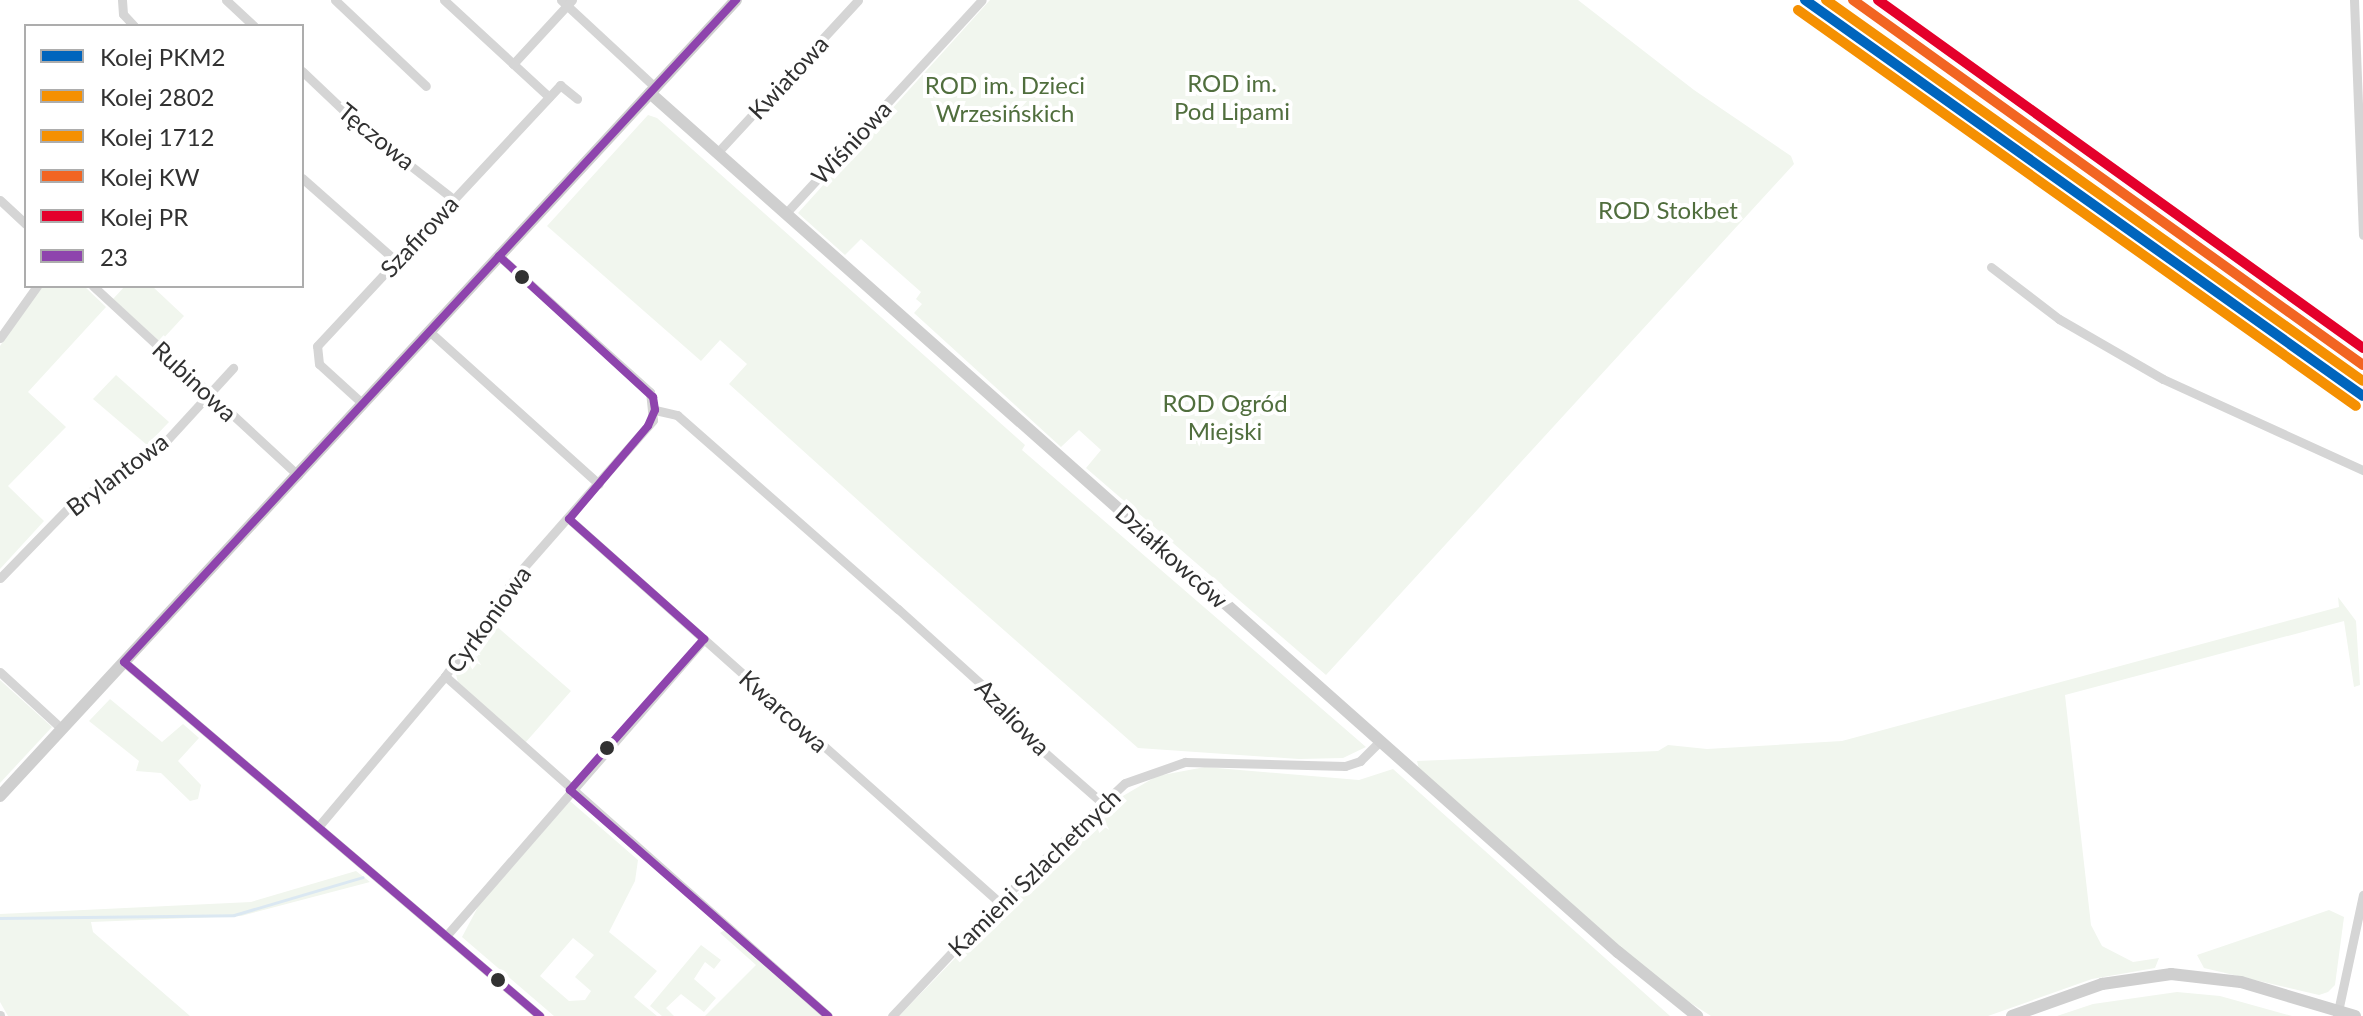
<!DOCTYPE html>
<html>
<head>
<meta charset="utf-8">
<style>
	body { margin:0 }
	#map { position:relative; width:2363px; height:1016px; overflow:hidden; background:#fff; font-family:Lato,sans-serif }
	div>[style] { position:absolute }
	[style*='--x'] { left:calc(var(--x)*1px); top:calc(var(--y)*1px); width:calc(var(--w)*1px); rotate:calc(var(--a)*1deg) }
	.green>* { inset:0; background:#f1f6ee }
	.stream>* { height:3px; margin:-1.5px; padding:0 1.5px; transform-origin:1.5px; border-radius:1.5px; background:#dbe8f2 }
	.street>* { height:9px; margin:-4.5px; padding:0 4.5px; transform-origin:4.5px; border-radius:4.5px; background:#d5d5d5 }
	.secondary>* { height:12px; margin:-6px; padding:0 6px; transform-origin:6px; border-radius:6px; background:#cfcfcf }
	.bus-1>* { height:8px; margin:-4px; padding:0 4px; transform-origin:4px; border-radius:4px; background:#8e44ad }
	.rail-1>* { height:10px; margin:-5px; padding:0 5px; transform-origin:5px; border-radius:5px; background:#0065bd }
	.rail-2>* { height:10px; margin:-5px; padding:0 5px; transform-origin:5px; border-radius:5px; background:#f59002 }
	.rail-3>* { height:10px; margin:-5px; padding:0 5px; transform-origin:5px; border-radius:5px; background:#f59002 }
	.rail-4>* { height:10px; margin:-5px; padding:0 5px; transform-origin:5px; border-radius:5px; background:#f26522 }
	.rail-5>* { height:10px; margin:-5px; padding:0 5px; transform-origin:5px; border-radius:5px; background:#e4002b }
	.dots>* { width:22px; height:22px; translate:-50% -50%; box-sizing:border-box; border:4px solid #fff; border-radius:50% }
	span { translate:-50% -50%; white-space:nowrap; text-align:center; line-height:1.15; -webkit-text-stroke:8px #fff; paint-order:stroke }
	.street-label { font-size:24px; color:#313131 }
	.park-label { font-size:24px; color:#506e3d }
	.legend { position:absolute; left:24px; top:24px; width:280px; height:264px; box-sizing:border-box; background:#fff; border:2px solid #adadad; margin:0; padding:10px 14px; list-style:none; font-size:24px; color:#313131 }
	.legend li { display:flex; align-items:center; gap:16px; height:40px }
	.legend b { width:40px; border:2px solid #adadad }
</style>
</head>
<body>
<div id="map">
	<div class="green">
		<div style="clip-path:polygon(990px 0,1578px 0,1694px 90px,1791px 156px,1794px 164px,1326px 675px,1086px 468px,1101px 450px,1079px 430px,1061px 447px,914px 313px,922px 304px,916px 299px,921px 292px,861px 239px,845px 255px,798px 213px)"></div>
		<div style="clip-path:polygon(648px 115px,657px 118px,1025px 445px,1022px 450px,1366px 747px,1343px 758px,1299px 759px,1138px 748px,922px 558px,729px 384px,747px 364px,720px 340px,701px 361px,547px 226px)"></div>
		<div style="clip-path:polygon(42px 286px,84px 286px,106px 307px,28px 392px,66px 427px,8px 486px,44px 521px,0 569px,0 346px)"></div>
		<div style="clip-path:polygon(125px 286px,152px 286px,184px 316px,160px 342px,113px 299px)"></div>
		<div style="clip-path:polygon(116px 375px,169px 422px,147px 445px,93px 399px)"></div>
		<div style="clip-path:polygon(515px 585px,519px 588px,494px 624px,571px 691px,525px 743px,458px 682px,455px 671px)"></div>
		<div style="clip-path:polygon(2338px 597px,2356px 621px,2360px 685px,2354px 687px,2344px 621px,2065px 695px,2091px 925px,2102px 946px,2133px 962px,2159px 958px,2155px 968px,2092px 979px,1988px 1016px,1711px 1016px,1666px 987px,1419px 769px,1417px 761px,1658px 751px,1668px 745px,1707px 749px,1842px 741px,2339px 607px)"></div>
		<div style="clip-path:polygon(0 680px,52px 727px,0 783px)"></div>
		<div style="clip-path:polygon(110px 699px,162px 742px,183px 724px,199px 738px,178px 761px,201px 785px,198px 799px,190px 801px,161px 773px,136px 771px,139px 761px,89px 721px)"></div>
		<div style="clip-path:polygon(1205px 767px,1359px 780px,1393px 769px,1670px 1016px,899px 1016px,1099px 810px,1157px 776px)"></div>
		<div style="clip-path:polygon(evenodd,570px 801px,638px 860px,635px 881px,609px 932px,657px 971px,634px 997px,657px 1016px,554px 1016px,462px 937px,479px 905px,570px 801px,573px 938px,594px 955px,575px 977px,591px 991px,585px 1000px,569px 1001px,540px 976px,573px 938px)"></div>
		<div style="clip-path:polygon(356px 871px,370px 882px,241px 916px,91px 922px,93px 932px,190px 1016px,8px 1016px,0 1002px,0 914px,251px 902px)"></div>
		<div style="clip-path:polygon(2329px 910px,2344px 917px,2335px 985px,2328px 992px,2319px 995px,2204px 968px,2197px 955px)"></div>
		<div style="clip-path:polygon(725px 930px,825px 1016px,705px 1016px,756px 965px,720px 933px)"></div>
		<div style="clip-path:polygon(701px 945px,721px 960px,714px 969px,705px 962px,694px 979px,716px 998px,704px 1012px,681px 994px,666px 1008px,674px 1016px,662px 1016px,650px 1006px)"></div>
		<div style="clip-path:polygon(2177px 992px,2220px 996px,2292px 1016px,2057px 1016px,2093px 1004px)"></div>
	</div>
	<div class="stream">
		<div style="--x:0;--y:918;--w:234;--a:-0.7"></div>
		<div style="--x:234;--y:915;--w:134;--a:-16.4"></div>
	</div>
	<div class="street">
		<div style="--x:122;--y:0;--w:14;--a:86"></div>
		<div style="--x:123;--y:14;--w:16;--a:47"></div>
		<div style="--x:226;--y:0;--w:38;--a:43"></div>
		<div style="--x:335;--y:0;--w:125;--a:43.4"></div>
		<div style="--x:444;--y:0;--w:143;--a:42.7"></div>
		<div style="--x:561;--y:0;--w:128;--a:42.8"></div>
		<div style="--x:2354;--y:0;--w:235;--a:87.8"></div>
		<div style="--x:513;--y:64;--w:87;--a:-47.3"></div>
		<div style="--x:302;--y:71;--w:81;--a:43.5"></div>
		<div style="--x:361;--y:127;--w:117;--a:38"></div>
		<div style="--x:717;--y:153;--w:208;--a:-47.3"></div>
		<div style="--x:302;--y:178;--w:125;--a:41.4"></div>
		<div style="--x:0;--y:200;--w:35;--a:43"></div>
		<div style="--x:786;--y:213;--w:289;--a:-47.4"></div>
		<div style="--x:1991;--y:267;--w:86;--a:37.4"></div>
		<div style="--x:2059;--y:319;--w:120;--a:30"></div>
		<div style="--x:2163;--y:379;--w:220;--a:24.5"></div>
		<div style="--x:93;--y:286;--w:279;--a:42.7"></div>
		<div style="--x:430;--y:332;--w:227;--a:42"></div>
		<div style="--x:0;--y:338;--w:64;--a:-54.6"></div>
		<div style="--x:363;--y:404;--w:59;--a:-137.7"></div>
		<div style="--x:319;--y:364;--w:18;--a:-96"></div>
		<div style="--x:317;--y:346;--w:357;--a:-47"></div>
		<div style="--x:560;--y:85;--w:22;--a:39"></div>
		<div style="--x:655;--y:410;--w:23;--a:13"></div>
		<div style="--x:677;--y:415;--w:294;--a:41.3"></div>
		<div style="--x:898;--y:609;--w:152;--a:42.1"></div>
		<div style="--x:1011;--y:711;--w:31;--a:58"></div>
		<div style="--x:1027;--y:737;--w:97;--a:41.2"></div>
		<div style="--x:569;--y:519;--w:576;--a:41.69"></div>
		<div style="--x:0;--y:578;--w:102;--a:-45.8"></div>
		<div style="--x:71;--y:505;--w:116;--a:-34.1"></div>
		<div style="--x:167;--y:440;--w:98;--a:-47.5"></div>
		<div style="--x:124;--y:662;--w:546;--a:40.4"></div>
		<div style="--x:0;--y:672;--w:84;--a:42.6"></div>
		<div style="--x:445;--y:676;--w:512;--a:41.6"></div>
		<div style="--x:318;--y:827;--w:197;--a:-49.9"></div>
		<div style="--x:445;--y:676;--w:124;--a:-54.5"></div>
		<div style="--x:517;--y:575;--w:206;--a:-48.7"></div>
		<div style="--x:653;--y:420;--w:28;--a:-96"></div>
		<div style="--x:650;--y:392;--w:203;--a:-138"></div>
		<div style="--x:446;--y:936;--w:393;--a:-49"></div>
		<div style="--x:0;--y:1015;--w:1;--a:90"></div>
		<div style="--x:892;--y:1016;--w:156;--a:-46.8"></div>
		<div style="--x:999;--y:902;--w:173;--a:-43.4"></div>
		<div style="--x:1125;--y:783;--w:64;--a:-19.3"></div>
		<div style="--x:1185;--y:762;--w:160;--a:1.4"></div>
		<div style="--x:1345;--y:766;--w:16;--a:-18"></div>
		<div style="--x:1360;--y:761;--w:28;--a:-45"></div>
		<div style="--x:2337;--y:1016;--w:124;--a:-77.9"></div>
	</div>
	<div class="secondary">
		<div style="--x:650;--y:93;--w:1294;--a:41.59"></div>
		<div style="--x:1618;--y:952;--w:102;--a:39"></div>
		<div style="--x:0;--y:796;--w:1084;--a:-47.24"></div>
		<div style="--x:2012;--y:1016;--w:96;--a:-19.6"></div>
		<div style="--x:2102;--y:984;--w:70;--a:-8.2"></div>
		<div style="--x:2171;--y:974;--w:70;--a:6.5"></div>
		<div style="--x:2241;--y:982;--w:119;--a:16.6"></div>
	</div>
	<div class="bus-1">
		<div style="--x:499;--y:256;--w:209;--a:42.5"></div>
		<div style="--x:653;--y:397;--w:13;--a:81"></div>
		<div style="--x:655;--y:410;--w:17;--a:114"></div>
		<div style="--x:648;--y:426;--w:122;--a:130.3"></div>
		<div style="--x:569;--y:519;--w:181;--a:41.6"></div>
		<div style="--x:704;--y:639;--w:202;--a:131.6"></div>
		<div style="--x:570;--y:790;--w:343;--a:41.2"></div>
		<div style="--x:540;--y:1016;--w:546;--a:-139.6"></div>
		<div style="--x:124;--y:662;--w:902;--a:-47.25"></div>
	</div>
	<div class="rail-1">
		<div style="--x:1805;--y:0;--w:684;--a:35.36"></div>
	</div>
	<div class="rail-2">
		<div style="--x:1798;--y:10;--w:684;--a:35.36"></div>
	</div>
	<div class="rail-3">
		<div style="--x:1826;--y:0;--w:658;--a:35.36"></div>
	</div>
	<div class="rail-4">
		<div style="--x:1853;--y:0;--w:627;--a:35.59"></div>
	</div>
	<div class="rail-5">
		<div style="--x:1878;--y:0;--w:597;--a:35.66"></div>
	</div>
	<div class="dots">
		<div style="left:522px;top:277px;background:#313131"></div>
		<div style="left:607px;top:748px;background:#313131"></div>
		<div style="left:498px;top:980px;background:#313131"></div>
	</div>
	<div class="street-label">
		<span style="left:788px;top:77px;rotate:-47deg">Kwiatowa</span>
		<span style="left:377px;top:136px;rotate:39deg">Tęczowa</span>
		<span style="left:851px;top:142px;rotate:-47deg">Wiśniowa</span>
		<span style="left:419px;top:236px;rotate:-47deg">Szafirowa</span>
		<span style="left:195px;top:381px;rotate:43deg">Rubinowa</span>
		<span style="left:117px;top:474px;rotate:-37deg">Brylantowa</span>
		<span style="left:1172px;top:556px;rotate:42deg">Działkowców</span>
		<span style="left:488px;top:619px;rotate:-54deg">Cyrkoniowa</span>
		<span style="left:784px;top:711px;rotate:42deg">Kwarcowa</span>
		<span style="left:1013px;top:717px;rotate:46deg">Azaliowa</span>
		<span style="left:1034px;top:872px;rotate:-44deg">Kamieni Szlachetnych</span>
	</div>
	<div class="park-label">
		<span style="left:1232px;top:97px">ROD im.<br>Pod Lipami</span>
		<span style="left:1005px;top:99px">ROD im. Dzieci<br>Wrzesińskich</span>
		<span style="left:1668px;top:210px">ROD Stokbet</span>
		<span style="left:1225px;top:417px">ROD Ogród<br>Miejski</span>
	</div>
	<ul class="legend">
	<li><b style="height:10px;background:#0065bd"></b>Kolej PKM2</li>
	<li><b style="height:10px;background:#f59002"></b>Kolej 2802</li>
	<li><b style="height:10px;background:#f59002"></b>Kolej 1712</li>
	<li><b style="height:10px;background:#f26522"></b>Kolej KW</li>
	<li><b style="height:10px;background:#e4002b"></b>Kolej PR</li>
	<li><b style="height:10px;background:#8e44ad"></b>23</li>
	</ul>
</div>
</body>
</html>
